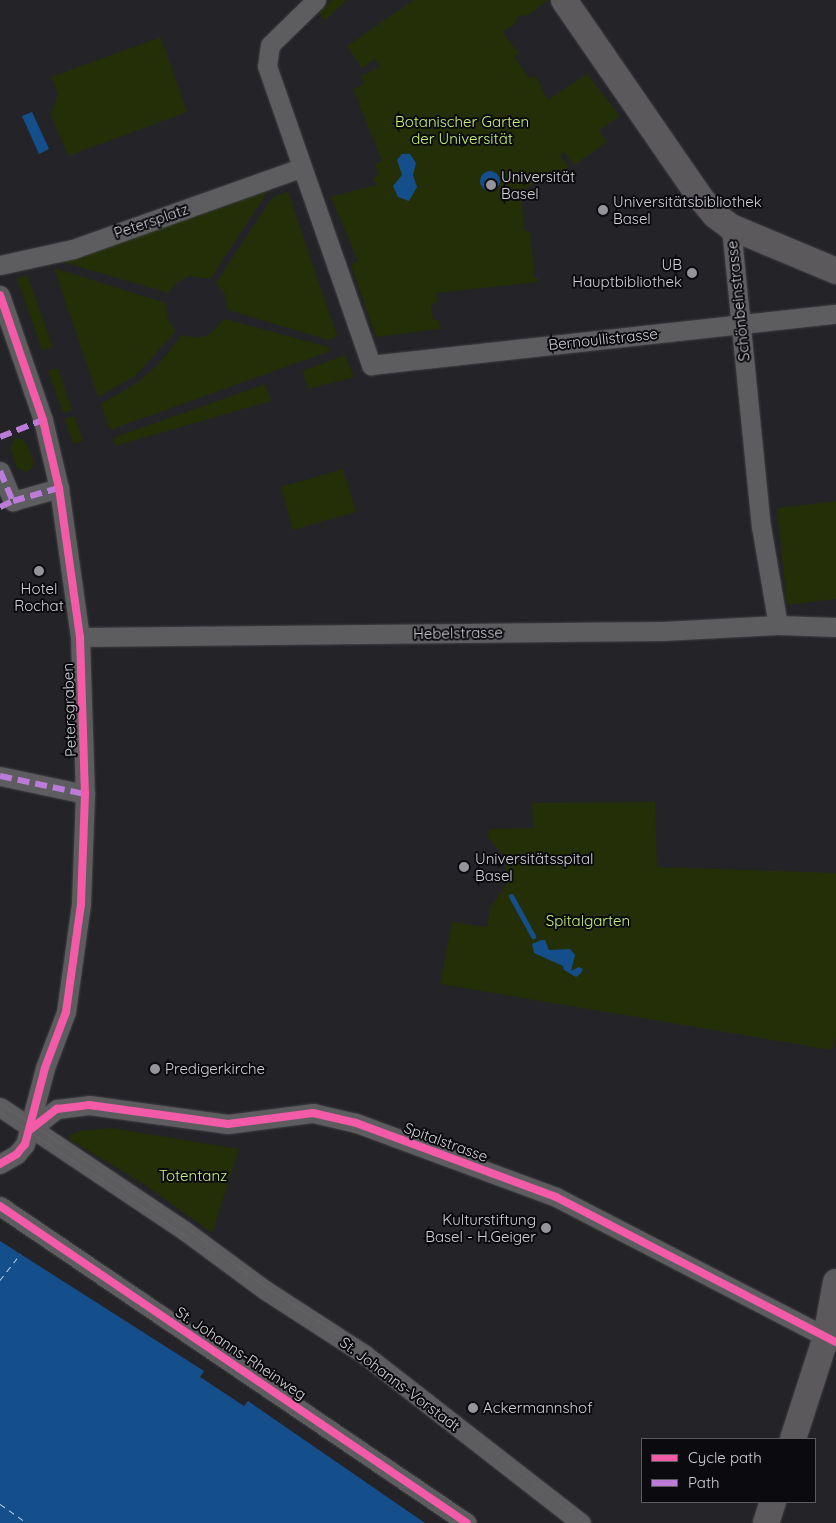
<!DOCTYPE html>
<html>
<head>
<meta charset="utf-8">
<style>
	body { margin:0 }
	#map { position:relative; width:836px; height:1523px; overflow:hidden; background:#232328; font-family:Quicksand,sans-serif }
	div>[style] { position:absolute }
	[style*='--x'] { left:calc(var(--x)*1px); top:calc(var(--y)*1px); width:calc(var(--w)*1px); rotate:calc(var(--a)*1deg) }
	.green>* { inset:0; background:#242f07 }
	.water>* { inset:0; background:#154f8b }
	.round { border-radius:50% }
	.stream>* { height:5px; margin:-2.5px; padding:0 2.5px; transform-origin:2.5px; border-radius:2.5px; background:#154f8b }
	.ferry>* { height:1px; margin-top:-0.5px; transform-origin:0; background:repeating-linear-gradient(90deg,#b3d2f7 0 6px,transparent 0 11px) }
	.roads { filter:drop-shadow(0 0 1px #404044) drop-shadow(0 0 1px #404044) }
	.minor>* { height:19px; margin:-9.5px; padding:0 9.5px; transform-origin:9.5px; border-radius:9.5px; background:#5d5d60 }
	.secondary>* { height:26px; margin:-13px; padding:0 13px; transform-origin:13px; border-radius:13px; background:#5c595c }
	.tram>* { height:1px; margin:-0.5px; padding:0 0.5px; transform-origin:0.5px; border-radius:0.5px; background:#626165 }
	.quiet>* { height:6px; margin-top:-3px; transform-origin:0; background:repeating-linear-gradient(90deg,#bd7bd9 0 12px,transparent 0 18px) }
	.cycleway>* { height:8px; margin:-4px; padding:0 4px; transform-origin:4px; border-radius:4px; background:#f35aa7 }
	.dots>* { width:14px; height:14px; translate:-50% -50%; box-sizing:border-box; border:2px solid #0b0b0f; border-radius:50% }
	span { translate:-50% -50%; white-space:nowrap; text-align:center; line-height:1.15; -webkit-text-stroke:4px #0b0b0f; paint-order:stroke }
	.park-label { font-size:15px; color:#caf279 }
	.poi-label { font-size:15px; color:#d2d1d7 }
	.left { translate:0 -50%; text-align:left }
	.right { translate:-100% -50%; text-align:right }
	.street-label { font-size:15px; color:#d2d1d7 }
	.legend { position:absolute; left:641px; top:1438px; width:175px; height:65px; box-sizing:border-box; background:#0b0b0f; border:1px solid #5b5a5f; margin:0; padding:6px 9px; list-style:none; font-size:15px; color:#d2d1d7 }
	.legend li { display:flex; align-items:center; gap:10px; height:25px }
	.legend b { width:25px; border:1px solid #5b5a5f }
</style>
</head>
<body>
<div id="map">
	<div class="green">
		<div style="clip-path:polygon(332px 0,347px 0,325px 20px,319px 13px)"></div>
		<div style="clip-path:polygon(414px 0,548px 0,529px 15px,518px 16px,515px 24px,502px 32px,519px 53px,514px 57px,530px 79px,535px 76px,548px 100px,587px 74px,620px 116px,599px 130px,607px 142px,574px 165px,564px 152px,560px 155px,569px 168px,559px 175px,551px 172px,521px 192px,524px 229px,531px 233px,534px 278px,538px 278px,538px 282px,436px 293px,437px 302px,431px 305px,433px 319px,439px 321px,440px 329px,376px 337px,351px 265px,358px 261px,331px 197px,380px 184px,375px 183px,373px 178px,379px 175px,375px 164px,382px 161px,353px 89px,364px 84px,361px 76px,380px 67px,375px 59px,362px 68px,347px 46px)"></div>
		<div style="clip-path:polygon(161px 37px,187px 112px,68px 156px,51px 114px,58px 94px,51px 77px)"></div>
		<div style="clip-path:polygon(268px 191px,210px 279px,190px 276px,177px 282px,168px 293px,63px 262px)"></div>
		<div style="clip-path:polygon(288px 192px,337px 336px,329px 340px,228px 310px,225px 294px,216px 283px,273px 197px)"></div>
		<div style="clip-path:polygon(54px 268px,165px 303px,168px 320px,176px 331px,135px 376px,98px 397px)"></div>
		<div style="clip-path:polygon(27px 275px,53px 347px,42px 350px,17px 279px)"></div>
		<div style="clip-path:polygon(225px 319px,328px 347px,330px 351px,110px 430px,101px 404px,137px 383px,157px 366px,182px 335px,196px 338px,209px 335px)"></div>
		<div style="clip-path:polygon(345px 355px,354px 377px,309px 389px,302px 371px)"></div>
		<div style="clip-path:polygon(58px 368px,72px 410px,63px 413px,48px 371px)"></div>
		<div style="clip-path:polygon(265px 384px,271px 401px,115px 446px,113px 438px)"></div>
		<div style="clip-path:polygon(74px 416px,83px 441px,73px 444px,65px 419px)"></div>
		<div style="clip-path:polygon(20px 438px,26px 443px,33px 461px,33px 467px,27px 472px,17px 468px,10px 448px,13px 440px)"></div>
		<div style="clip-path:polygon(343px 469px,356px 512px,293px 530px,281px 487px)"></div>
		<div style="clip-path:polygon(836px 501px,836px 599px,787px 605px,777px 508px)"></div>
		<div style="clip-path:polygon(655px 802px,657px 867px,836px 873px,836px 1036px,832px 1050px,440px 984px,452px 922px,487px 927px,490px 908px,511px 877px,505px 870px,506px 859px,488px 837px,489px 829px,533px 828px,532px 803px)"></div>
		<div style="clip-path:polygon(112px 1128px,239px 1149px,212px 1233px,144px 1184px,69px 1139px,69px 1135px,81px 1131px)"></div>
	</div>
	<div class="water">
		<div style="clip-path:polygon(32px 112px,49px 149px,39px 154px,22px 116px)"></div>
		<div style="clip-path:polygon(402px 154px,410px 154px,416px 163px,413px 175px,417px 187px,409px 201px,398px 197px,393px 186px,402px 175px,397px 160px)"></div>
		<div class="round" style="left:480px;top:171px;width:20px;height:20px"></div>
		<div style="clip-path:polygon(541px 940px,545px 940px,549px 950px,570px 949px,575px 955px,571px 971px,579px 967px,583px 969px,581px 973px,576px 977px,564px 970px,563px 966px,534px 953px,532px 944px)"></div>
		<div style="clip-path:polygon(0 1241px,204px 1371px,200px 1377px,244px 1406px,248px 1401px,425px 1523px,0 1523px)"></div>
	</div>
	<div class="stream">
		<div style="--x:511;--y:896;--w:46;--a:61.2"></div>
	</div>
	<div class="ferry">
		<div style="--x:0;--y:1280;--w:33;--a:-52"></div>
		<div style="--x:0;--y:1504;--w:33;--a:35"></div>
	</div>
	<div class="roads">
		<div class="minor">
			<div style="--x:316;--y:0;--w:64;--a:135.6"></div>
			<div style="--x:270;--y:45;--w:21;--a:98"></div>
			<div style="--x:267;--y:66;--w:317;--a:70.8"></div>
			<div style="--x:371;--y:365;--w:468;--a:-6.3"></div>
			<div style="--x:731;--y:227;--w:301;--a:84.3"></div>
			<div style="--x:761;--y:526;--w:100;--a:80.3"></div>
			<div style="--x:0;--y:265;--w:75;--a:-12.4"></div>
			<div style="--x:73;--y:249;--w:241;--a:-19.6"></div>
			<div style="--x:0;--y:295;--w:132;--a:71"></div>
			<div style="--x:43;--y:420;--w:70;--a:76.8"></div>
			<div style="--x:59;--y:488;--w:150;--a:82"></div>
			<div style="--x:80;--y:637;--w:157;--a:88.2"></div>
			<div style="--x:85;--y:794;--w:110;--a:92.1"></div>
			<div style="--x:81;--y:904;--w:109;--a:97.9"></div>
			<div style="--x:66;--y:1012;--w:60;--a:110.6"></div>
			<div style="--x:45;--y:1068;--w:79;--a:104.7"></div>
			<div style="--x:25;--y:1144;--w:13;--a:129"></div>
			<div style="--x:17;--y:1154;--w:20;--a:150"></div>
			<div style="--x:0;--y:471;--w:33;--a:67"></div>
			<div style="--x:13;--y:501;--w:48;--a:-15.8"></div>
			<div style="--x:80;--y:637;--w:583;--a:-0.59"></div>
			<div style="--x:663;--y:631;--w:115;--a:-3"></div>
			<div style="--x:778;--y:625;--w:58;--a:2"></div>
			<div style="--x:0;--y:776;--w:87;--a:12"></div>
			<div style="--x:0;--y:1107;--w:223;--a:33.8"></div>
			<div style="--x:185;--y:1231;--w:99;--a:36.4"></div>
			<div style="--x:265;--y:1290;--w:118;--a:32.9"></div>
			<div style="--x:364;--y:1354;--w:275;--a:37.9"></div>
			<div style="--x:31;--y:1129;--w:33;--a:-38"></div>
			<div style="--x:57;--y:1109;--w:32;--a:-7"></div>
			<div style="--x:89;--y:1105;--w:140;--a:7.8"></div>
			<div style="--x:228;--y:1124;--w:86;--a:-7.4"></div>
			<div style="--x:313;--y:1113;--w:44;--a:13.1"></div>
			<div style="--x:356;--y:1123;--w:213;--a:20.3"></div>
			<div style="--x:556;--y:1197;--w:304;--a:27.4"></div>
			<div style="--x:0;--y:1206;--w:564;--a:34.17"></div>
		</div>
		<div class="secondary">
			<div style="--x:564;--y:0;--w:238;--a:55.4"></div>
			<div style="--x:699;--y:196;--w:25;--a:50"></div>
			<div style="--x:715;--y:215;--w:20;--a:37"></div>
			<div style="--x:731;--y:227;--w:114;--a:22.7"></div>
			<div style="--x:793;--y:1439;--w:107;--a:-72.1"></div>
			<div style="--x:826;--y:1337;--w:56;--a:-79.7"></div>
			<div style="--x:766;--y:1523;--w:22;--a:-72"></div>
		</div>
	</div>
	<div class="tram">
		<div style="--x:0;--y:1103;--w:209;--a:33.5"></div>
		<div style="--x:174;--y:1218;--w:115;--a:36.9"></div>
		<div style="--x:266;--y:1287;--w:120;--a:32.4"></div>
		<div style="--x:367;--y:1351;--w:278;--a:38.1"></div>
		<div style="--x:0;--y:1112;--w:227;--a:33.7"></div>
	</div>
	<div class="quiet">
		<div style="--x:0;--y:437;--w:46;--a:-21.6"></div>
		<div style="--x:0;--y:471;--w:33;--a:67"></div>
		<div style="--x:13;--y:501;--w:48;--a:-15.8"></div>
		<div style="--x:0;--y:507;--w:14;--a:-25"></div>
		<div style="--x:0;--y:776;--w:87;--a:12"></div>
	</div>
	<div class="cycleway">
		<div style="--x:0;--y:295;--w:132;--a:71"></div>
		<div style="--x:43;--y:420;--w:70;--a:76.8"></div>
		<div style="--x:59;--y:488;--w:150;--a:82"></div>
		<div style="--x:80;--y:637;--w:157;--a:88.2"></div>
		<div style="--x:85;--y:794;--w:110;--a:92.1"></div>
		<div style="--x:81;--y:904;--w:109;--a:97.9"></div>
		<div style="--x:66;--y:1012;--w:60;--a:110.6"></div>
		<div style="--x:45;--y:1068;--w:79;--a:104.7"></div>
		<div style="--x:25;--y:1144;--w:13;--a:129"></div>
		<div style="--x:17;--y:1154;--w:20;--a:150"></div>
		<div style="--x:31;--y:1129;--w:33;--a:-38"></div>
		<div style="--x:57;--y:1109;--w:32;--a:-7"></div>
		<div style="--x:89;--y:1105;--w:140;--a:7.8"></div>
		<div style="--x:228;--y:1124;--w:86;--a:-7.4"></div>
		<div style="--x:313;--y:1113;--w:44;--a:13.1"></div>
		<div style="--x:356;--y:1123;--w:213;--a:20.3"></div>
		<div style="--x:556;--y:1197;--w:315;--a:27.4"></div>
		<div style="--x:0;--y:1206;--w:564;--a:34.17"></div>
	</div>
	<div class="dots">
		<div style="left:491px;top:185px;background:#95949a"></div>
		<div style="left:603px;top:210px;background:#95949a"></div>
		<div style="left:692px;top:273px;background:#95949a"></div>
		<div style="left:39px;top:571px;background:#95949a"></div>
		<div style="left:464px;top:867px;background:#95949a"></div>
		<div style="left:155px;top:1069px;background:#95949a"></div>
		<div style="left:546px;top:1228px;background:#95949a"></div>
		<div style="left:473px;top:1408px;background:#95949a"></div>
	</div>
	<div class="park-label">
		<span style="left:462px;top:130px">Botanischer Garten<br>der Universität</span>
		<span style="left:588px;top:921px">Spitalgarten</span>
		<span style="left:193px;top:1176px">Totentanz</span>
	</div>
	<div class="poi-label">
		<span class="left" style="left:501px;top:185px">Universität<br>Basel</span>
		<span class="left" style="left:613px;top:210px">Universitätsbibliothek<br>Basel</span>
		<span class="right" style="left:682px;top:273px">UB<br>Hauptbibliothek</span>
		<span style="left:39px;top:597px">Hotel<br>Rochat</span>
		<span class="left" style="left:475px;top:867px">Universitätsspital<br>Basel</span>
		<span class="left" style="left:165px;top:1069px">Predigerkirche</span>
		<span class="right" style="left:536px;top:1228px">Kulturstiftung<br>Basel - H.Geiger</span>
		<span class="left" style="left:483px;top:1408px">Ackermannshof</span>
	</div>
	<div class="street-label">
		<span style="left:151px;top:221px;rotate:-19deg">Petersplatz</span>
		<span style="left:738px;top:301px;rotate:-96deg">Schönbeinstrasse</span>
		<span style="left:603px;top:339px;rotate:-6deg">Bernoullistrasse</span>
		<span style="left:458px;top:633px;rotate:-1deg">Hebelstrasse</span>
		<span style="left:69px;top:710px;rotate:-92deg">Petersgraben</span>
		<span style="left:446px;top:1142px;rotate:20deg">Spitalstrasse</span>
		<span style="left:241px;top:1353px;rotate:34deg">St. Johanns-Rheinweg</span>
		<span style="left:400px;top:1384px;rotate:37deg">St. Johanns-Vorstadt</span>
	</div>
	<ul class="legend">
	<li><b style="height:6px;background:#f35aa7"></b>Cycle path</li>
	<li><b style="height:6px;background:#bd7bd9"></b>Path</li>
	</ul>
</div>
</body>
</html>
